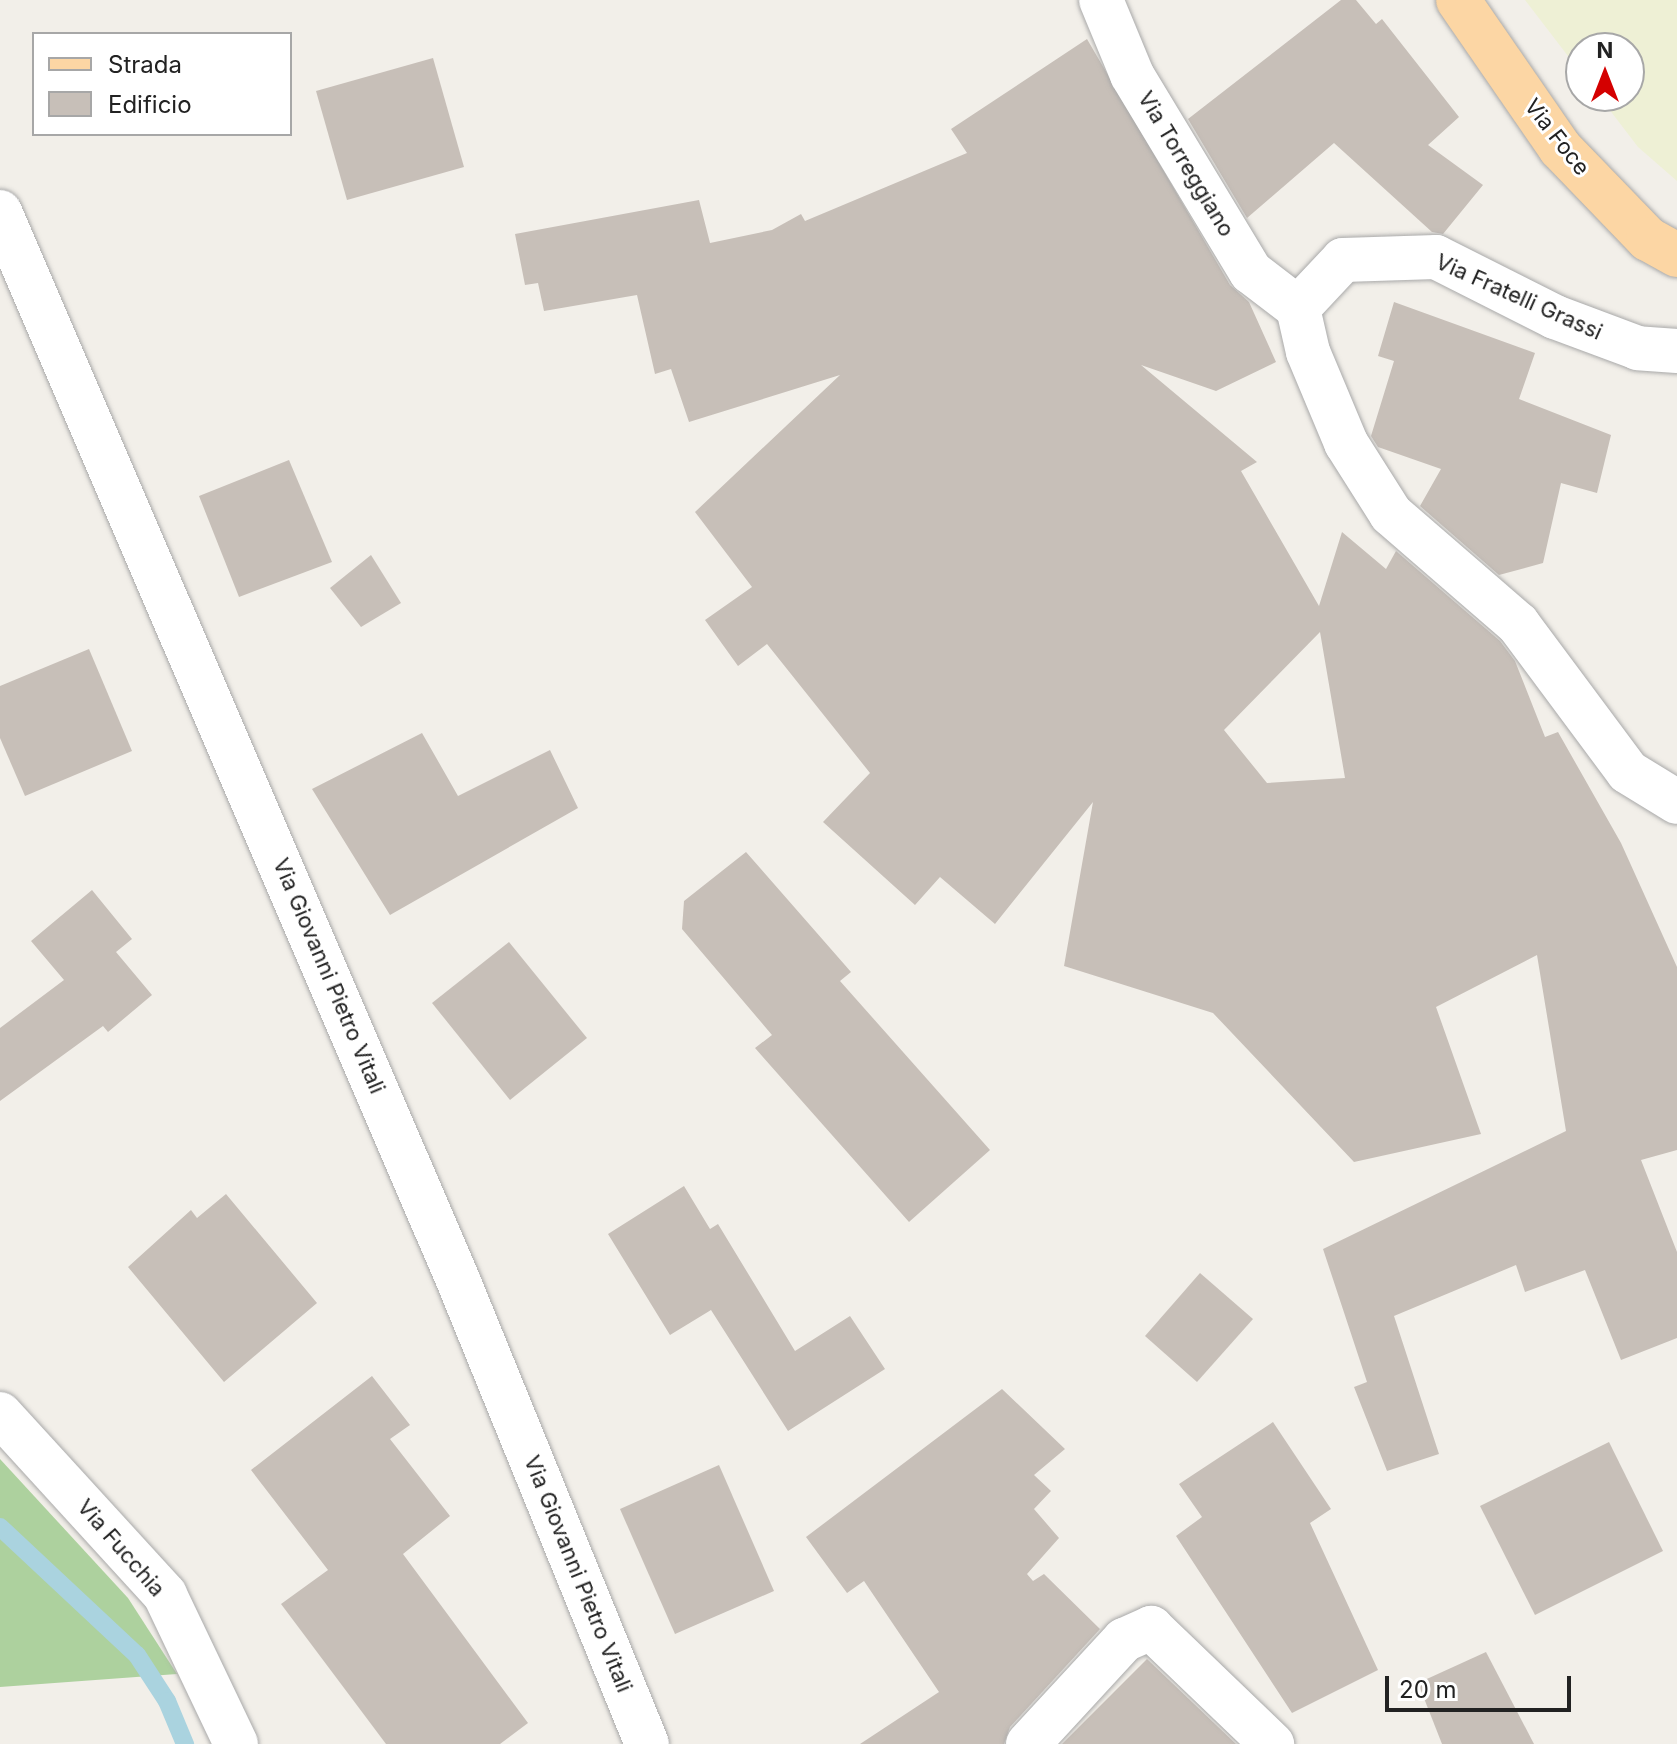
<!DOCTYPE html>
<html>
<head>
<meta charset="utf-8">
<style>
	body { margin:0 }
	#map { position:relative; width:1677px; height:1744px; overflow:hidden; background:#f2efe9; font-family:Inter,sans-serif }
	div>[style] { position:absolute }
	[style*='--x'] { left:calc(var(--x)*1px); top:calc(var(--y)*1px); width:calc(var(--w)*1px); rotate:calc(var(--a)*1deg) }
	.farmland>* { inset:0; background:#eef0d5 }
	.forest>* { inset:0; background:#add19e }
	.stream>* { height:18px; margin:-9px; padding:0 9px; transform-origin:9px; border-radius:9px; background:#aad3df }
	.building>* { inset:0; background:#c7bfb8 }
	.roads { filter:drop-shadow(0 0 2px #a9a9a9) drop-shadow(0 0 2px #a9a9a9) }
	.minor>* { height:44px; margin:-22px; padding:0 22px; transform-origin:22px; border-radius:22px; background:#fff }
	.major>* { height:44px; margin:-22px; padding:0 22px; transform-origin:22px; border-radius:22px; background:#fcd6a4 }
	span { translate:-50% -50%; white-space:nowrap; text-align:center; line-height:1.15; -webkit-text-stroke:6px #fff; paint-order:stroke }
	.street-label { font-size:22px; color:#222 }
	.legend { position:absolute; left:32px; top:32px; width:260px; height:104px; box-sizing:border-box; background:#fff; border:2px solid #a7a7a7; margin:0; padding:10px 14px; list-style:none; font-size:24px; color:#222 }
	.legend li { display:flex; align-items:center; gap:16px; height:40px }
	.legend b { width:40px; border:2px solid #a7a7a7 }
	.north { position:absolute; left:1565px; top:32px; width:80px; height:80px; box-sizing:border-box; background:#fff; border:2px solid #a7a7a7; border-radius:50%; rotate:0deg; font-size:22px; font-weight:700; line-height:32px; text-align:center; color:#222 }
	.north::after { content:''; display:block; margin:auto; width:28px; height:36px; background:#d40000; clip-path:polygon(50% 0,100% 100%,50% 72%,0 100%) }
	.scale { position:absolute; left:1385px; top:1676px; width:186px; height:36px; box-sizing:border-box; border:4px solid #222; border-top:0; padding-left:10px; font-size:24px; line-height:28px; white-space:nowrap; color:#222; -webkit-text-stroke:6px #fff; paint-order:stroke }
</style>
</head>
<body>
<div id="map">
	<div class="farmland">
		<div style="clip-path:polygon(1525px 0,1677px 0,1677px 181px,1638px 147px,1599px 96px,1629px 96px,1629px 48px,1581px 48px,1581px 73px)"></div>
	</div>
	<div class="forest">
		<div style="clip-path:polygon(0 1459px,128px 1598px,177px 1674px,0 1687px)"></div>
	</div>
	<div class="stream">
		<div style="--x:0;--y:1527;--w:187;--a:43.1"></div>
		<div style="--x:137;--y:1655;--w:55;--a:56.9"></div>
		<div style="--x:167;--y:1701;--w:47;--a:67.3"></div>
	</div>
	<div class="building">
		<div style="clip-path:polygon(1341px 0,1356px 0,1376px 24px,1382px 19px,1459px 117px,1428px 145px,1483px 185px,1443px 234px,1432px 232px,1334px 143px,1247px 218px,1188px 119px)"></div>
		<div style="clip-path:polygon(evenodd,1087px 39px,1230px 285px,1249px 302px,1276px 362px,1216px 391px,1141px 365px,1257px 462px,1241px 471px,1319px 606px,1342px 532px,1386px 569px,1396px 551px,1500px 641px,1515px 661px,1545px 737px,1558px 732px,1621px 843px,1677px 967px,1677px 1150px,1641px 1160px,1677px 1252px,1677px 1338px,1621px 1360px,1585px 1270px,1525px 1292px,1516px 1265px,1394px 1316px,1439px 1454px,1387px 1471px,1354px 1387px,1367px 1382px,1323px 1249px,1566px 1131px,1537px 955px,1436px 1007px,1481px 1134px,1354px 1162px,1213px 1013px,1064px 966px,1093px 802px,995px 924px,940px 877px,915px 905px,823px 822px,870px 773px,767px 644px,738px 666px,705px 620px,752px 587px,695px 512px,840px 375px,689px 422px,671px 369px,655px 374px,637px 295px,544px 311px,538px 283px,525px 285px,515px 234px,699px 200px,710px 243px,772px 230px,801px 214px,805px 221px,967px 153px,951px 129px,1087px 39px,1320px 632px,1345px 778px,1267px 783px,1224px 730px,1320px 632px)"></div>
		<div style="clip-path:polygon(433px 58px,464px 167px,347px 200px,316px 91px)"></div>
		<div style="clip-path:polygon(1394px 302px,1535px 353px,1519px 399px,1611px 435px,1597px 493px,1561px 483px,1543px 563px,1499px 575px,1420px 506px,1441px 469px,1378px 447px,1371px 436px,1394px 361px,1378px 356px)"></div>
		<div style="clip-path:polygon(289px 460px,332px 562px,239px 597px,199px 496px)"></div>
		<div style="clip-path:polygon(371px 555px,401px 603px,361px 627px,330px 588px)"></div>
		<div style="clip-path:polygon(89px 649px,132px 751px,25px 796px,0 738px,0 686px)"></div>
		<div style="clip-path:polygon(422px 733px,458px 796px,550px 750px,578px 808px,390px 915px,312px 789px)"></div>
		<div style="clip-path:polygon(746px 852px,851px 972px,840px 981px,990px 1150px,909px 1222px,755px 1048px,772px 1035px,682px 929px,684px 901px)"></div>
		<div style="clip-path:polygon(92px 890px,132px 939px,116px 952px,152px 995px,108px 1032px,103px 1026px,0 1101px,0 1028px,64px 980px,31px 941px)"></div>
		<div style="clip-path:polygon(509px 942px,587px 1038px,510px 1100px,432px 1003px)"></div>
		<div style="clip-path:polygon(684px 1186px,710px 1229px,718px 1224px,795px 1351px,850px 1316px,885px 1369px,788px 1431px,711px 1310px,670px 1335px,608px 1234px)"></div>
		<div style="clip-path:polygon(226px 1194px,317px 1303px,224px 1382px,128px 1267px,191px 1210px,197px 1218px)"></div>
		<div style="clip-path:polygon(1200px 1273px,1253px 1319px,1197px 1382px,1145px 1336px)"></div>
		<div style="clip-path:polygon(372px 1376px,410px 1425px,390px 1439px,450px 1516px,403px 1554px,528px 1723px,500px 1744px,386px 1744px,281px 1604px,328px 1570px,251px 1470px)"></div>
		<div style="clip-path:polygon(1002px 1389px,1065px 1449px,1034px 1475px,1051px 1491px,1034px 1509px,1059px 1538px,1027px 1574px,1033px 1581px,1044px 1574px,1100px 1629px,1010px 1727px,1004px 1744px,860px 1744px,939px 1692px,864px 1581px,847px 1593px,806px 1537px)"></div>
		<div style="clip-path:polygon(1273px 1422px,1331px 1509px,1310px 1523px,1378px 1670px,1292px 1713px,1176px 1536px,1202px 1517px,1179px 1484px)"></div>
		<div style="clip-path:polygon(1609px 1442px,1663px 1551px,1535px 1615px,1480px 1506px)"></div>
		<div style="clip-path:polygon(719px 1465px,774px 1591px,675px 1634px,620px 1509px)"></div>
		<div style="clip-path:polygon(1486px 1652px,1534px 1744px,1442px 1744px,1418px 1683px)"></div>
		<div style="clip-path:polygon(1147px 1659px,1236px 1744px,1062px 1744px)"></div>
	</div>
	<div class="roads">
		<div class="minor">
			<div style="--x:1101;--y:0;--w:81;--a:67.5"></div>
			<div style="--x:1132;--y:75;--w:230;--a:58.9"></div>
			<div style="--x:1251;--y:272;--w:59;--a:37.5"></div>
			<div style="--x:0;--y:212;--w:1162;--a:66.79"></div>
			<div style="--x:458;--y:1280;--w:501;--a:67.84"></div>
			<div style="--x:1677;--y:351;--w:39;--a:-176"></div>
			<div style="--x:1638;--y:348;--w:89;--a:-159.5"></div>
			<div style="--x:1555;--y:317;--w:133;--a:-153.2"></div>
			<div style="--x:1436;--y:257;--w:93;--a:178.2"></div>
			<div style="--x:1343;--y:260;--w:66;--a:133.2"></div>
			<div style="--x:1298;--y:308;--w:45;--a:77.2"></div>
			<div style="--x:1308;--y:352;--w:99;--a:67.3"></div>
			<div style="--x:1346;--y:443;--w:84;--a:57.6"></div>
			<div style="--x:1391;--y:514;--w:168;--a:40.9"></div>
			<div style="--x:1518;--y:624;--w:184;--a:53.4"></div>
			<div style="--x:1628;--y:772;--w:57;--a:31.5"></div>
			<div style="--x:0;--y:1414;--w:245;--a:47.6"></div>
			<div style="--x:165;--y:1595;--w:165;--a:64.5"></div>
			<div style="--x:1028;--y:1744;--w:142;--a:-47.3"></div>
			<div style="--x:1124;--y:1640;--w:30;--a:-24"></div>
			<div style="--x:1151;--y:1628;--w:168;--a:43.8"></div>
		</div>
		<div class="major">
			<div style="--x:1458;--y:0;--w:180;--a:55.4"></div>
			<div style="--x:1560;--y:148;--w:127;--a:46"></div>
			<div style="--x:1648;--y:239;--w:33;--a:29"></div>
		</div>
	</div>
	<div class="street-label">
		<span style="left:1557px;top:137px;rotate:52deg">Via Foce</span>
		<span style="left:1186px;top:164px;rotate:59deg">Via Torreggiano</span>
		<span style="left:1519px;top:297px;rotate:24deg">Via Fratelli Grassi</span>
		<span style="left:329px;top:976px;rotate:67deg">Via Giovanni Pietro Vitali</span>
		<span style="left:121px;top:1548px;rotate:49deg">Via Fucchia</span>
		<span style="left:578px;top:1574px;rotate:68deg">Via Giovanni Pietro Vitali</span>
	</div>
	<ul class="legend">
	<li><b style="height:10px;background:#fcd6a4"></b>Strada</li>
	<li><b style="height:22px;background:#c7bfb8"></b>Edificio</li>
	</ul>
	<div class="north">N</div>
	<div class="scale">20 m</div>
</div>
</body>
</html>
